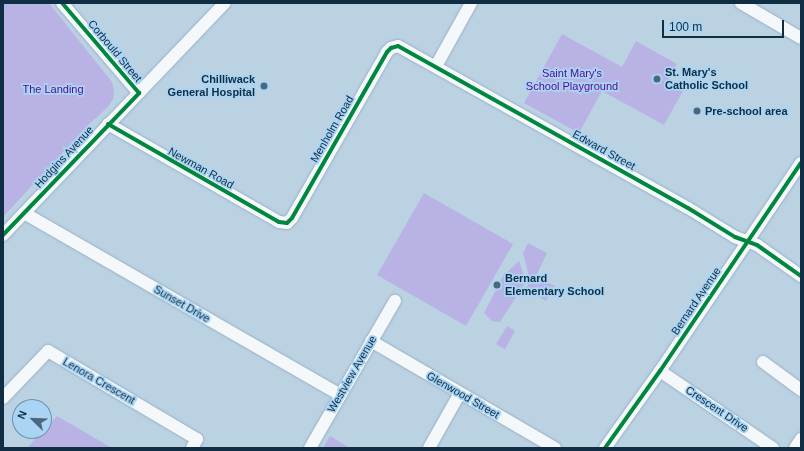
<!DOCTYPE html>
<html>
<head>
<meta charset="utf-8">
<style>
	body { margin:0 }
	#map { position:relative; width:804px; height:451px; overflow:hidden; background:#bbd2e3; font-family:Helvetica,sans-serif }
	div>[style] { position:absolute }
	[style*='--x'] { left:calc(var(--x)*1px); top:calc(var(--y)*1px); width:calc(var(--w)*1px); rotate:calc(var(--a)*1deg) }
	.green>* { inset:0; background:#b9b3e5 }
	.roads { filter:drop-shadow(0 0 1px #99b1c3) drop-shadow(0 0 1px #99b1c3) }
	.minor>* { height:12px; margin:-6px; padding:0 6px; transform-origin:6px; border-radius:6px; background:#f5f8fb }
	.cycleway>* { height:4px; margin:-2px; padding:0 2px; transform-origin:2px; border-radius:2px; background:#00873e }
	.dots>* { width:11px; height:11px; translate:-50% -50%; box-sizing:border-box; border:2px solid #aad4f4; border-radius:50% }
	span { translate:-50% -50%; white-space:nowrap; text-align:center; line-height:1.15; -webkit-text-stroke:3.5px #aad4f4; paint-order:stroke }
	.street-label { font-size:11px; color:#0f2e43 }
	.poi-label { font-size:11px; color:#0f2e43; font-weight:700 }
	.left { translate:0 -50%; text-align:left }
	.right { translate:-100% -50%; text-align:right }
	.park-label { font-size:11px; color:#570696 }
	.frame { position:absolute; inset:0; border:4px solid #0f2e43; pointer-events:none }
	.north { position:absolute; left:12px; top:399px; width:40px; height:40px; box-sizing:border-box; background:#aad4f4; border:1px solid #6c92ad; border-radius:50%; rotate:293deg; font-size:11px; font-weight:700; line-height:16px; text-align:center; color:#0f2e43 }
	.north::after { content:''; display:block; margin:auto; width:14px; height:18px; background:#4b677b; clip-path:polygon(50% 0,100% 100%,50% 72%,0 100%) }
	.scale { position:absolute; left:662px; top:20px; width:122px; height:18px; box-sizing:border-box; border:2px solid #0f2e43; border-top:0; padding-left:5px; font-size:12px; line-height:14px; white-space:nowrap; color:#0f2e43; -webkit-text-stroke:3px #aad4f4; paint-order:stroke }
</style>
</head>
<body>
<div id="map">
	<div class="green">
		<div style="clip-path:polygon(3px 3px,49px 3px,112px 82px,114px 90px,113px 99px,108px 107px,88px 125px,3px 217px)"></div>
		<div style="clip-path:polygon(562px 34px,622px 67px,636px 41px,677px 64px,667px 82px,683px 91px,664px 125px,602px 91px,579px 133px,524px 103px)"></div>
		<div style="clip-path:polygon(424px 193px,513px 244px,466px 326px,377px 275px)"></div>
		<div style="clip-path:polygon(528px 243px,547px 253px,536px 276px,555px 286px,546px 301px,526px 289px,530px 281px,523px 253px)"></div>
		<div style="clip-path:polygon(519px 261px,526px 281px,500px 322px,492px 321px,484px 313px,503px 276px)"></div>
		<div style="clip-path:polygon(507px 326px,515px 331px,505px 349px,496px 344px)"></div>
		<div style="clip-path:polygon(57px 416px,112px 448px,27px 448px)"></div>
		<div style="clip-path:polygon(330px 436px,350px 448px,323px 448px)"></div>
	</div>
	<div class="roads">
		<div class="minor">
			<div style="--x:62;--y:3;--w:118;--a:49.5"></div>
			<div style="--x:741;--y:3;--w:69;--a:30.3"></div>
			<div style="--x:436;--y:66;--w:72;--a:-60.9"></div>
			<div style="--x:108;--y:124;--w:197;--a:29.8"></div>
			<div style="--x:279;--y:222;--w:8;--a:7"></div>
			<div style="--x:287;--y:223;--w:7;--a:-45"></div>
			<div style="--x:292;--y:218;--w:191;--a:-60.2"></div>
			<div style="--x:387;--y:52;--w:6;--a:-45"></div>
			<div style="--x:391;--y:48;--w:7;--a:-16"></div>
			<div style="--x:398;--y:46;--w:332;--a:29.2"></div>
			<div style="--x:688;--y:208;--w:55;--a:31.7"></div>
			<div style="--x:735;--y:237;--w:23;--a:20"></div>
			<div style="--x:757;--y:245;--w:54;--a:35.2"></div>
			<div style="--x:24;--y:213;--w:365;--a:29.9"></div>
			<div style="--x:3;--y:235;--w:321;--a:-46.3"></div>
			<div style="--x:371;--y:341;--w:213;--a:30.2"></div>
			<div style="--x:763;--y:362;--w:47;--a:36.4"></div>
			<div style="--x:660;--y:371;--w:137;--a:34.3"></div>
			<div style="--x:3;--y:398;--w:65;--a:-46.2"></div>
			<div style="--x:48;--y:351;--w:173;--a:30.6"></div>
			<div style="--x:197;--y:439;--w:10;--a:119"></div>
			<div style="--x:310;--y:448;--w:170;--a:-60"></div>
			<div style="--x:429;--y:448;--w:63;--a:-60.6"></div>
			<div style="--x:605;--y:448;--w:95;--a:-54.5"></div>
			<div style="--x:660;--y:371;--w:251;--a:-55.9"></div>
			<div style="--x:795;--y:448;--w:11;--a:-56"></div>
		</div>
	</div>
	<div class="cycleway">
		<div style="--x:108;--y:124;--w:197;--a:29.8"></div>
		<div style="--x:279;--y:222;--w:8;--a:7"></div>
		<div style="--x:287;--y:223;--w:7;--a:-45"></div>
		<div style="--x:292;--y:218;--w:191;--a:-60.2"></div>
		<div style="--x:387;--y:52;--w:6;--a:-45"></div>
		<div style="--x:391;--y:48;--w:7;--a:-16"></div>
		<div style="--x:398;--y:46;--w:332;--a:29.2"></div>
		<div style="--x:688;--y:208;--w:55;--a:31.7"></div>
		<div style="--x:735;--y:237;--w:23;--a:20"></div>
		<div style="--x:757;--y:245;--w:54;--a:35.2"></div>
		<div style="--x:3;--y:235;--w:197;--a:-46.2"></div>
		<div style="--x:139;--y:93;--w:118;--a:-130.5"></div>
		<div style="--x:605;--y:448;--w:95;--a:-54.5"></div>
		<div style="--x:660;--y:371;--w:251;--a:-55.9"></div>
	</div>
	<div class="dots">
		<div style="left:657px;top:79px;background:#4b677b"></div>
		<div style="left:264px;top:86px;background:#4b677b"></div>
		<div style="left:697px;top:111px;background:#4b677b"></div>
		<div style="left:497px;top:285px;background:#4b677b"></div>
	</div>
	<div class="street-label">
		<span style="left:115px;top:51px;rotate:50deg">Corbould Street</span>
		<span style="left:332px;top:129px;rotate:-60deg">Menholm Road</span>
		<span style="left:604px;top:150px;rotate:29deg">Edward Street</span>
		<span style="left:64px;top:157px;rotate:-47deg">Hodgins Avenue</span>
		<span style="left:201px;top:168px;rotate:29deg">Newman Road</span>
		<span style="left:696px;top:301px;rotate:-56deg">Bernard Avenue</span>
		<span style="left:182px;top:304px;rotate:30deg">Sunset Drive</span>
		<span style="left:352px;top:374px;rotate:-60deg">Westview Avenue</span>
		<span style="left:99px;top:381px;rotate:30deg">Lenora Crescent</span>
		<span style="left:463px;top:395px;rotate:30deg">Glenwood Street</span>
		<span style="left:717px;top:409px;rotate:34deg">Crescent Drive</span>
	</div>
	<div class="poi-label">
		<span class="left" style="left:665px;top:79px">St. Mary's<br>Catholic School</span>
		<span class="right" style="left:255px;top:86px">Chilliwack<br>General Hospital</span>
		<span class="left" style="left:705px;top:111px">Pre-school area</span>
		<span class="left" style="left:505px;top:285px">Bernard<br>Elementary School</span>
	</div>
	<div class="park-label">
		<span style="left:572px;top:80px">Saint Mary's<br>School Playground</span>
		<span style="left:53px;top:89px">The Landing</span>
	</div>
	<div class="frame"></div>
	<div class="north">N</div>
	<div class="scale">100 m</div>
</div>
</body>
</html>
